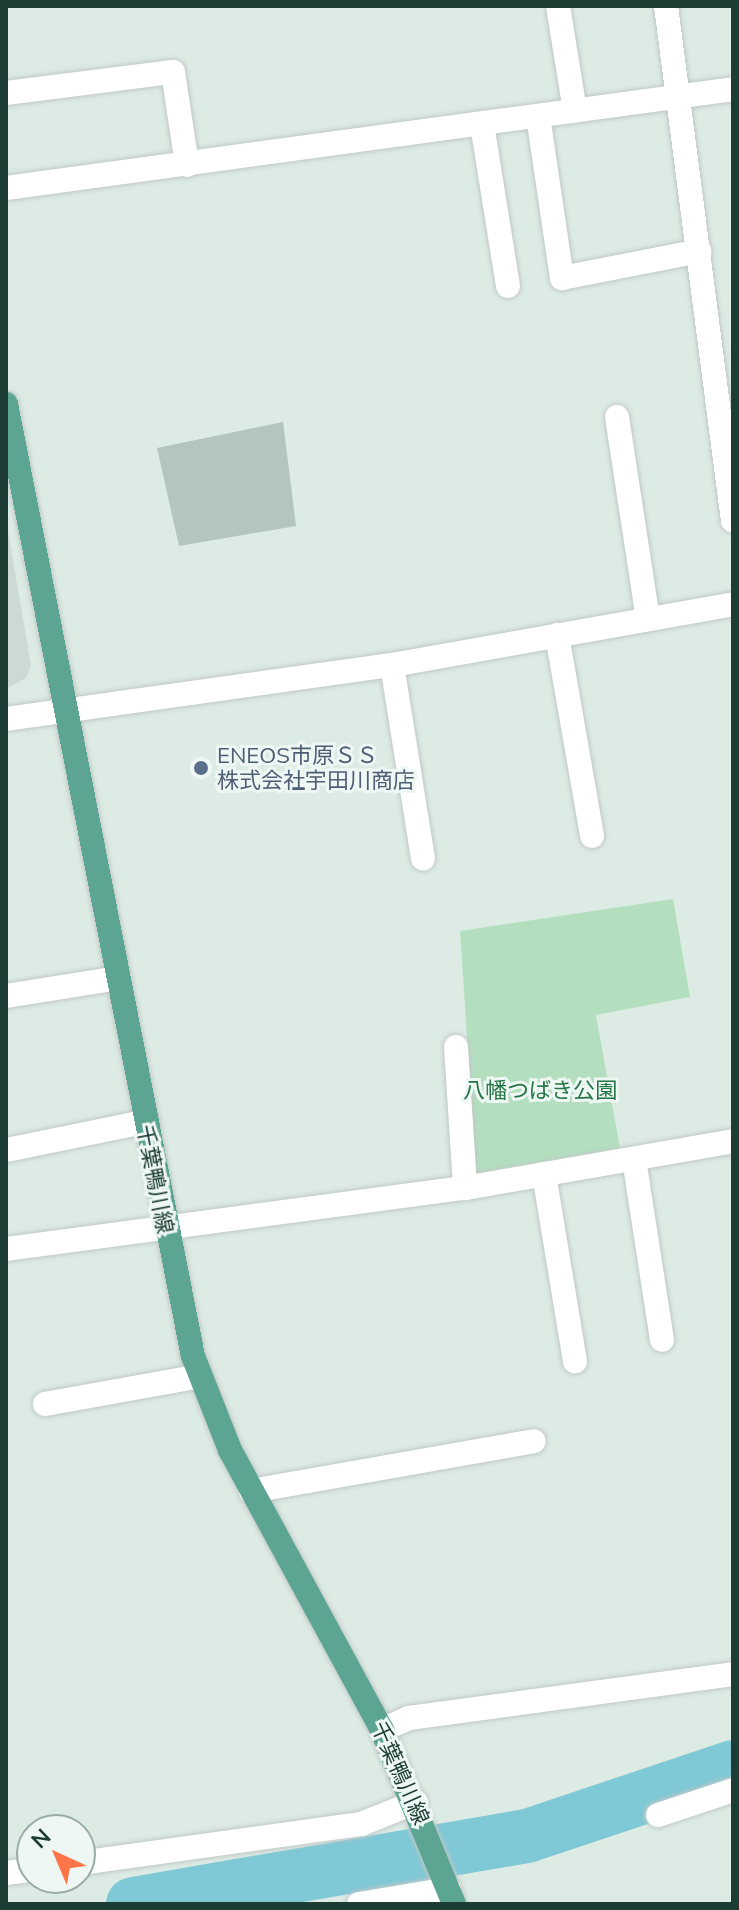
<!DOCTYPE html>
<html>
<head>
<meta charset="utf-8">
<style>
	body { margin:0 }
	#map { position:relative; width:739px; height:1910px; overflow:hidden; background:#ddebe5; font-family:Mulish,"Noto Sans JP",sans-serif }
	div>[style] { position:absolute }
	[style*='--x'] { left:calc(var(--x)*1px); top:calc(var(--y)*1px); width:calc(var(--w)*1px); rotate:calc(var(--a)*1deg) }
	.built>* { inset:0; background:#cbdbd4 }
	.green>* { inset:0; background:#b3dfbf }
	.river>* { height:54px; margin:-27px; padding:0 27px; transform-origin:27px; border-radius:27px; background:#7fc8d6 }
	.building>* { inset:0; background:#b2c6be }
	.roads { filter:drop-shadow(0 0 2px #c0c8c6) drop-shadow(0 0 2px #c0c8c6) }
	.minor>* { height:24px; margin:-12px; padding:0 12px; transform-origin:12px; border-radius:12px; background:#fff }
	.tertiary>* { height:24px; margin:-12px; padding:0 12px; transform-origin:12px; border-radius:12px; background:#fff }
	.primary>* { height:24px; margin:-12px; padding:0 12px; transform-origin:12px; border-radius:12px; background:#5da593 }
	.dots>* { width:22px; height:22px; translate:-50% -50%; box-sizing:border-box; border:4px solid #eef7f3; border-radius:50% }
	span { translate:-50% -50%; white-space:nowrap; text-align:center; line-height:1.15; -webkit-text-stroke:6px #eef7f3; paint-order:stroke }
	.service-label { font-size:22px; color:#4e5e75 }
	.left { translate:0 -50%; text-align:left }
	.park-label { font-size:22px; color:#247644 }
	.street-label { font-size:22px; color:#1d3c34 }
	.frame { position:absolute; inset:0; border:8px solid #1d3c34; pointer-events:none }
	.north { position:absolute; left:16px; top:1814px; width:80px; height:80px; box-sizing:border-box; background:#eef7f3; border:2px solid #9aaca7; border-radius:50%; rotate:316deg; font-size:22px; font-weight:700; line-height:32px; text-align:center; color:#1d3c34 }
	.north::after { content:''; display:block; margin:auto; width:28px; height:36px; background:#ff7547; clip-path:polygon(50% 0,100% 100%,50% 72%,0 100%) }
</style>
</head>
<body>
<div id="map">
	<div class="built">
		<div style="clip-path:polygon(7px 525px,31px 666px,26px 678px,6px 689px)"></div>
	</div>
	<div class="green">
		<div style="clip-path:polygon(673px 899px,690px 997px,596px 1015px,620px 1148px,476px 1173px,460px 931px)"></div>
	</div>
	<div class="river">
		<div style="--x:133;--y:1904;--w:400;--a:-9.8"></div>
		<div style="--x:527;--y:1836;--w:217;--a:-18.5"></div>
	</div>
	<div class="building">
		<div style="clip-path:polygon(283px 422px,296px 526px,179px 546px,157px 448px)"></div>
	</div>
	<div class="roads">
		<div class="minor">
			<div style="--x:558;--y:6;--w:106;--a:80.8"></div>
			<div style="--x:666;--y:6;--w:519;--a:82.59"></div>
			<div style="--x:6;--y:93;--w:168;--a:-7.2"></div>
			<div style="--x:173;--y:72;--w:94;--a:81.4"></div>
			<div style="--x:538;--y:116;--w:164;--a:81.6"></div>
			<div style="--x:562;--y:278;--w:140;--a:-11.1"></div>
			<div style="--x:482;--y:124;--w:164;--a:80.9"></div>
			<div style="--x:6;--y:188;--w:734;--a:-7.75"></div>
			<div style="--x:617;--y:417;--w:204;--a:81.3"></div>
			<div style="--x:557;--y:635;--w:204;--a:80.1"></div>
			<div style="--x:392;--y:665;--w:196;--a:80.9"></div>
			<div style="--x:6;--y:996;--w:114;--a:-9.1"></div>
			<div style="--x:456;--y:1047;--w:141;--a:86.3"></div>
			<div style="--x:6;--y:1150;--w:141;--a:-11.5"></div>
			<div style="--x:634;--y:1159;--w:183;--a:81.2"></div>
			<div style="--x:544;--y:1174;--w:190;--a:80.6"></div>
			<div style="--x:6;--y:1249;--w:463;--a:-7.6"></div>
			<div style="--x:465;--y:1188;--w:272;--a:-9.9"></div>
			<div style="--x:45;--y:1404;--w:158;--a:-10.2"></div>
			<div style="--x:251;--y:1491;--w:287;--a:-10"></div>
			<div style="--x:382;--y:1730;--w:30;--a:-24"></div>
			<div style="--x:409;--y:1718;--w:327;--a:-7.7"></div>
			<div style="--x:658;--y:1815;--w:79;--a:-18.4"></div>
			<div style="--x:359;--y:1904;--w:91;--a:-9.5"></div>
		</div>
		<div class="tertiary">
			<div style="--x:6;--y:719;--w:390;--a:-8"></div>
			<div style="--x:392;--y:665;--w:346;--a:-10.1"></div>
			<div style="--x:80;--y:1863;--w:284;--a:-7.9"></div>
			<div style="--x:361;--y:1824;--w:59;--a:-21.8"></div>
			<div style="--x:6;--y:1873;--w:26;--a:-7"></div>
		</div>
		<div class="primary">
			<div style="--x:6;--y:404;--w:970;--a:78.89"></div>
			<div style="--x:193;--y:1356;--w:101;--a:68.5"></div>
			<div style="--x:230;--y:1450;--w:319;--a:61.5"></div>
			<div style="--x:382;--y:1730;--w:188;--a:67.5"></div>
		</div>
	</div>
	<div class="dots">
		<div style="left:201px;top:768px;background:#5c6f8a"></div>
	</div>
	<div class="service-label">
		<span class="left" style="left:217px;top:768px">ENEOS市原ＳＳ<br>株式会社宇田川商店</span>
	</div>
	<div class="park-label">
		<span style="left:540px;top:1091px">八幡つばき公園</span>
	</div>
	<div class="street-label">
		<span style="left:155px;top:1179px;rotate:79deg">千葉鴨川線</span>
		<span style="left:400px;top:1773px;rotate:66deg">千葉鴨川線</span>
	</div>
	<div class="frame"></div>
	<div class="north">N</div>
</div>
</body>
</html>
